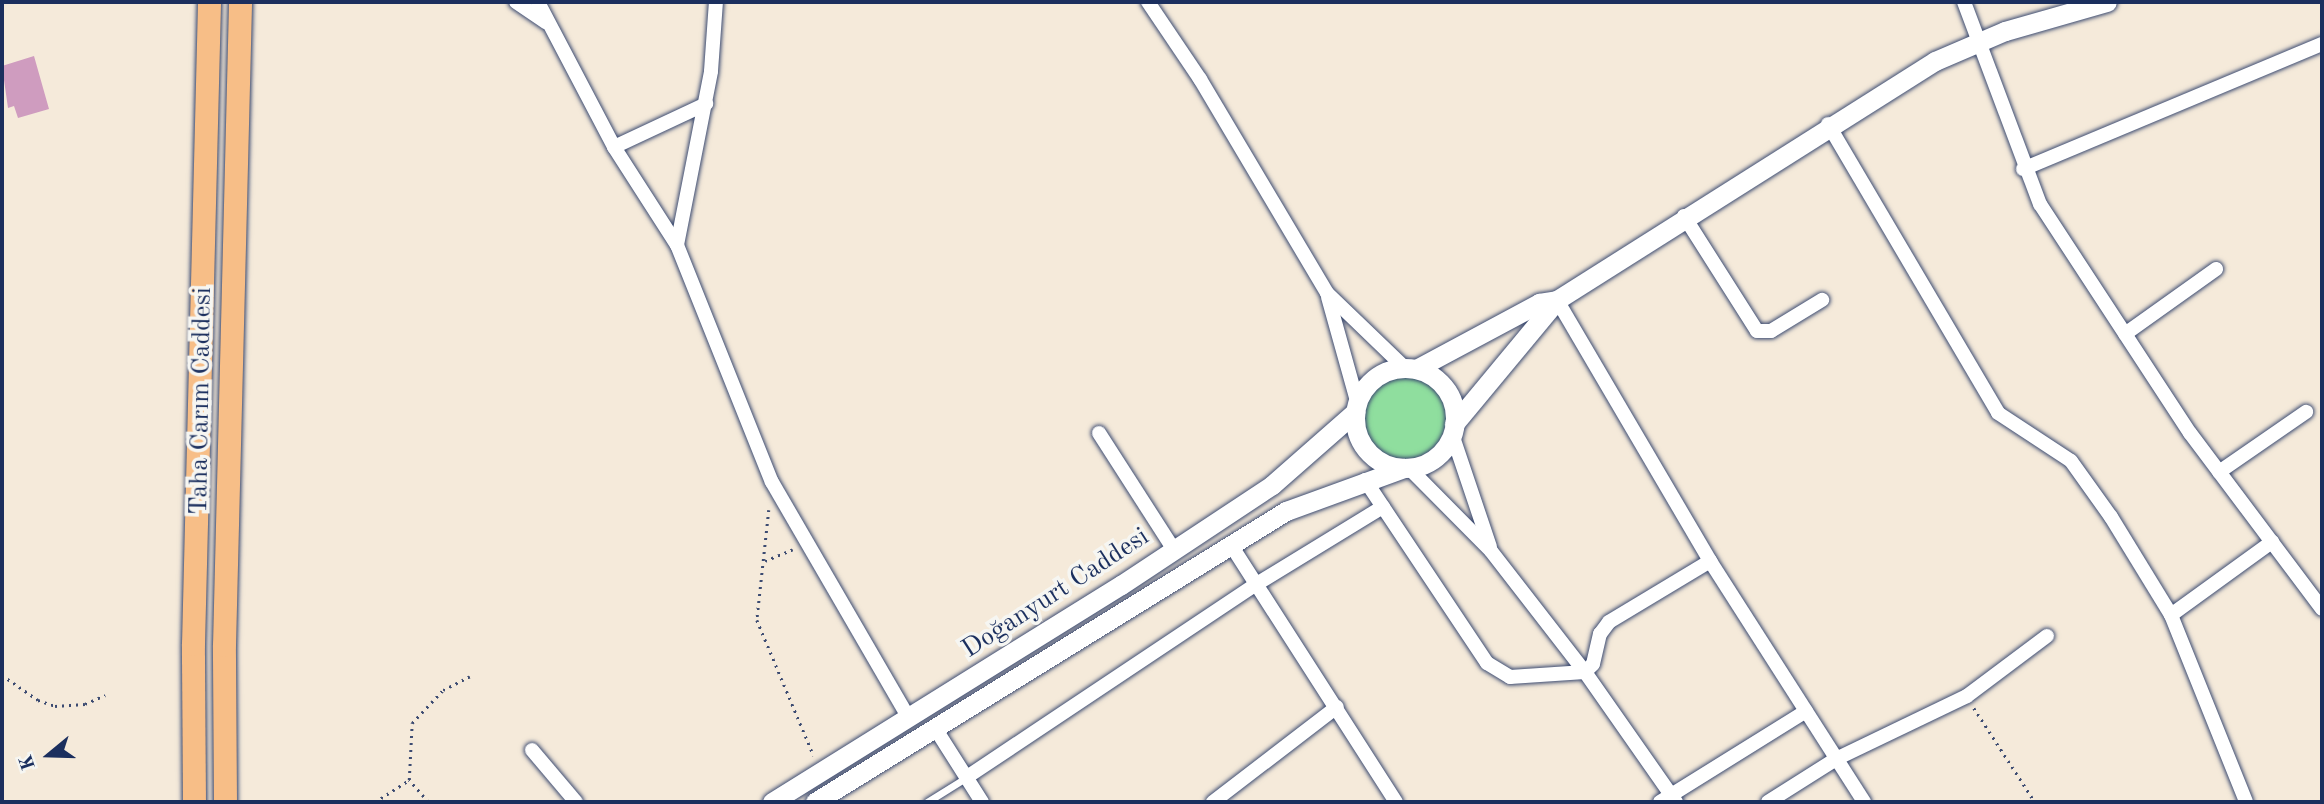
<!DOCTYPE html>
<html>
<head>
<meta charset="utf-8">
<style>
	body { margin:0 }
	#map { position:relative; width:2324px; height:804px; overflow:hidden; background:#f5eada; font-family:"Old Standard TT",serif }
	div>[style] { position:absolute }
	[style*='--x'] { left:calc(var(--x)*1px); top:calc(var(--y)*1px); width:calc(var(--w)*1px); rotate:calc(var(--a)*1deg) }
	.green>* { inset:0; background:#8fde9e }
	.round { border-radius:50% }
	.building>* { inset:0; background:#cf9cbf }
	.path>* { height:2.5px; margin-top:-1.25px; transform-origin:0; background:repeating-linear-gradient(90deg,#3c4b71 0 2px,transparent 0 7px) }
	.roads { filter:drop-shadow(0 0 2px #3c4b71) drop-shadow(0 0 2px #3c4b71) }
	.service>* { height:7px; margin:-3.5px; padding:0 3.5px; transform-origin:3.5px; border-radius:3.5px; background:#fff }
	.minor>* { height:14px; margin:-7px; padding:0 7px; transform-origin:7px; border-radius:7px; background:#fff }
	.tertiary>* { height:19px; margin:-9.5px; padding:0 9.5px; transform-origin:9.5px; border-radius:9.5px; background:#fff }
	.tertiary>.ring { margin:-9.5px; padding:0; box-sizing:content-box; background:none; border:19px solid #fff; border-radius:50% }
	.primary>* { height:23px; margin:-11.5px; padding:0 11.5px; transform-origin:11.5px; border-radius:11.5px; background:#f7be87 }
	span { translate:-50% -50%; white-space:nowrap; text-align:center; line-height:1.15; -webkit-text-stroke:7px #f6f6f2; paint-order:stroke }
	.street-label { font-size:26px; color:#1b2f5e }
	.frame { position:absolute; inset:0; border:4px solid #1b2f5e; pointer-events:none }
	.north { position:absolute; left:14px; top:720px; width:70px; height:70px; -webkit-text-stroke:5px #f6f6f2; paint-order:stroke; rotate:251deg; font-size:19px; font-weight:700; line-height:28px; text-align:center; color:#1b2f5e }
	.north::after { content:''; display:block; margin:auto; width:24px; height:32px; background:#1b2f5e; clip-path:polygon(50% 0,100% 100%,50% 72%,0 100%) }
</style>
</head>
<body>
<div id="map">
	<div class="green">
		<div class="round" style="left:1364px;top:377px;width:82px;height:82px"></div>
	</div>
	<div class="building">
		<div style="clip-path:polygon(34px 56px,49px 109px,18px 118px,14px 106px,8px 108px,2px 66px)"></div>
	</div>
	<div class="path">
		<div style="--x:769;--y:510;--w:111;--a:96.2"></div>
		<div style="--x:757;--y:620;--w:147;--a:67.3"></div>
		<div style="--x:765;--y:561;--w:30;--a:-23"></div>
		<div style="--x:2;--y:675;--w:44;--a:34.8"></div>
		<div style="--x:38;--y:700;--w:18;--a:19"></div>
		<div style="--x:55;--y:706;--w:30;--a:-4"></div>
		<div style="--x:85;--y:704;--w:22;--a:-24"></div>
		<div style="--x:1974;--y:708;--w:112;--a:57"></div>
		<div style="--x:375;--y:802;--w:40;--a:-32.9"></div>
		<div style="--x:428;--y:802;--w:29;--a:-131"></div>
		<div style="--x:409;--y:780;--w:57;--a:-87"></div>
		<div style="--x:412;--y:723;--w:45;--a:-46.8"></div>
		<div style="--x:443;--y:690;--w:30;--a:-27"></div>
	</div>
	<div class="roads">
		<div class="service">
			<div style="--x:927;--y:802;--w:47;--a:-32"></div>
		</div>
		<div class="minor">
			<div style="--x:516;--y:2;--w:36;--a:34"></div>
			<div style="--x:538;--y:2;--w:164;--a:62.3"></div>
			<div style="--x:614;--y:147;--w:117;--a:57.3"></div>
			<div style="--x:677;--y:245;--w:255;--a:68.2"></div>
			<div style="--x:772;--y:482;--w:273;--a:59.9"></div>
			<div style="--x:1148;--y:2;--w:93;--a:56"></div>
			<div style="--x:1200;--y:79;--w:249;--a:59.3"></div>
			<div style="--x:1327;--y:293;--w:108;--a:43.9"></div>
			<div style="--x:1964;--y:2;--w:216;--a:69.4"></div>
			<div style="--x:2040;--y:204;--w:274;--a:56.8"></div>
			<div style="--x:2190;--y:433;--w:220;--a:53.1"></div>
			<div style="--x:1828;--y:124;--w:335;--a:59.5"></div>
			<div style="--x:1998;--y:413;--w:87;--a:33.3"></div>
			<div style="--x:2071;--y:461;--w:69;--a:54.5"></div>
			<div style="--x:2111;--y:517;--w:115;--a:58.5"></div>
			<div style="--x:2171;--y:615;--w:201;--a:68.1"></div>
			<div style="--x:614;--y:147;--w:102;--a:-25.1"></div>
			<div style="--x:2023;--y:169;--w:324;--a:-22.7"></div>
			<div style="--x:1684;--y:216;--w:136;--a:57.6"></div>
			<div style="--x:1757;--y:331;--w:14;--a:0"></div>
			<div style="--x:1771;--y:331;--w:60;--a:-31.3"></div>
			<div style="--x:677;--y:245;--w:177;--a:-78.9"></div>
			<div style="--x:711;--y:71;--w:69;--a:-85.9"></div>
			<div style="--x:1328;--y:297;--w:108;--a:74.4"></div>
			<div style="--x:1557;--y:300;--w:303;--a:59.6"></div>
			<div style="--x:1710;--y:561;--w:286;--a:57.4"></div>
			<div style="--x:2125;--y:334;--w:112;--a:-35.5"></div>
			<div style="--x:1099;--y:433;--w:139;--a:57.3"></div>
			<div style="--x:1452;--y:434;--w:119;--a:71.4"></div>
			<div style="--x:1408;--y:467;--w:118;--a:45.3"></div>
			<div style="--x:1491;--y:551;--w:153;--a:52.2"></div>
			<div style="--x:1585;--y:672;--w:159;--a:55"></div>
			<div style="--x:2219;--y:472;--w:106;--a:-34.6"></div>
			<div style="--x:1365;--y:480;--w:220;--a:56.3"></div>
			<div style="--x:1487;--y:663;--w:27;--a:31"></div>
			<div style="--x:1510;--y:677;--w:75;--a:-3.8"></div>
			<div style="--x:1585;--y:672;--w:11;--a:-45"></div>
			<div style="--x:1593;--y:664;--w:31;--a:-77"></div>
			<div style="--x:1600;--y:634;--w:15;--a:-53"></div>
			<div style="--x:1609;--y:622;--w:118;--a:-31.1"></div>
			<div style="--x:1231;--y:545;--w:305;--a:57.3"></div>
			<div style="--x:2171;--y:615;--w:125;--a:-35.9"></div>
			<div style="--x:935;--y:728;--w:88;--a:57.6"></div>
			<div style="--x:532;--y:750;--w:68;--a:49.8"></div>
			<div style="--x:967;--y:777;--w:346;--a:-33.7"></div>
			<div style="--x:1255;--y:585;--w:150;--a:-31.4"></div>
			<div style="--x:1213;--y:802;--w:156;--a:-37.5"></div>
			<div style="--x:1660;--y:802;--w:172;--a:-31.9"></div>
			<div style="--x:1768;--y:802;--w:80;--a:-32.3"></div>
			<div style="--x:1836;--y:759;--w:145;--a:-25.7"></div>
			<div style="--x:1967;--y:696;--w:100;--a:-36.9"></div>
		</div>
		<div class="tertiary">
			<div class="ring" style="left:1355px;top:368px;width:81px;height:81px"></div>
			<div style="--x:1416;--y:369;--w:140;--a:-28.2"></div>
			<div style="--x:1539;--y:303;--w:18;--a:-9"></div>
			<div style="--x:1557;--y:300;--w:447;--a:-32.3"></div>
			<div style="--x:1935;--y:61;--w:76;--a:-23.2"></div>
			<div style="--x:2005;--y:31;--w:106;--a:-15.9"></div>
			<div style="--x:1454;--y:424;--w:161;--a:-50.3"></div>
			<div style="--x:772;--y:802;--w:411;--a:-31.9"></div>
			<div style="--x:1121;--y:585;--w:181;--a:-33.5"></div>
			<div style="--x:1272;--y:485;--w:111;--a:-41.3"></div>
			<div style="--x:815;--y:802;--w:554;--a:-31.71"></div>
			<div style="--x:1286;--y:511;--w:126;--a:-20"></div>
		</div>
		<div class="primary">
			<div style="--x:194;--y:802;--w:158;--a:-90.4"></div>
			<div style="--x:193;--y:644;--w:642;--a:-88.57"></div>
			<div style="--x:225;--y:802;--w:157;--a:-90.4"></div>
			<div style="--x:224;--y:645;--w:643;--a:-88.57"></div>
		</div>
	</div>
	<div class="street-label">
		<span style="left:202px;top:401px;rotate:-89deg">Taha Carım Caddesi</span>
		<span style="left:1056px;top:594px;rotate:-33deg">Doğanyurt Caddesi</span>
	</div>
	<div class="frame"></div>
	<div class="north">K</div>
</div>
</body>
</html>
